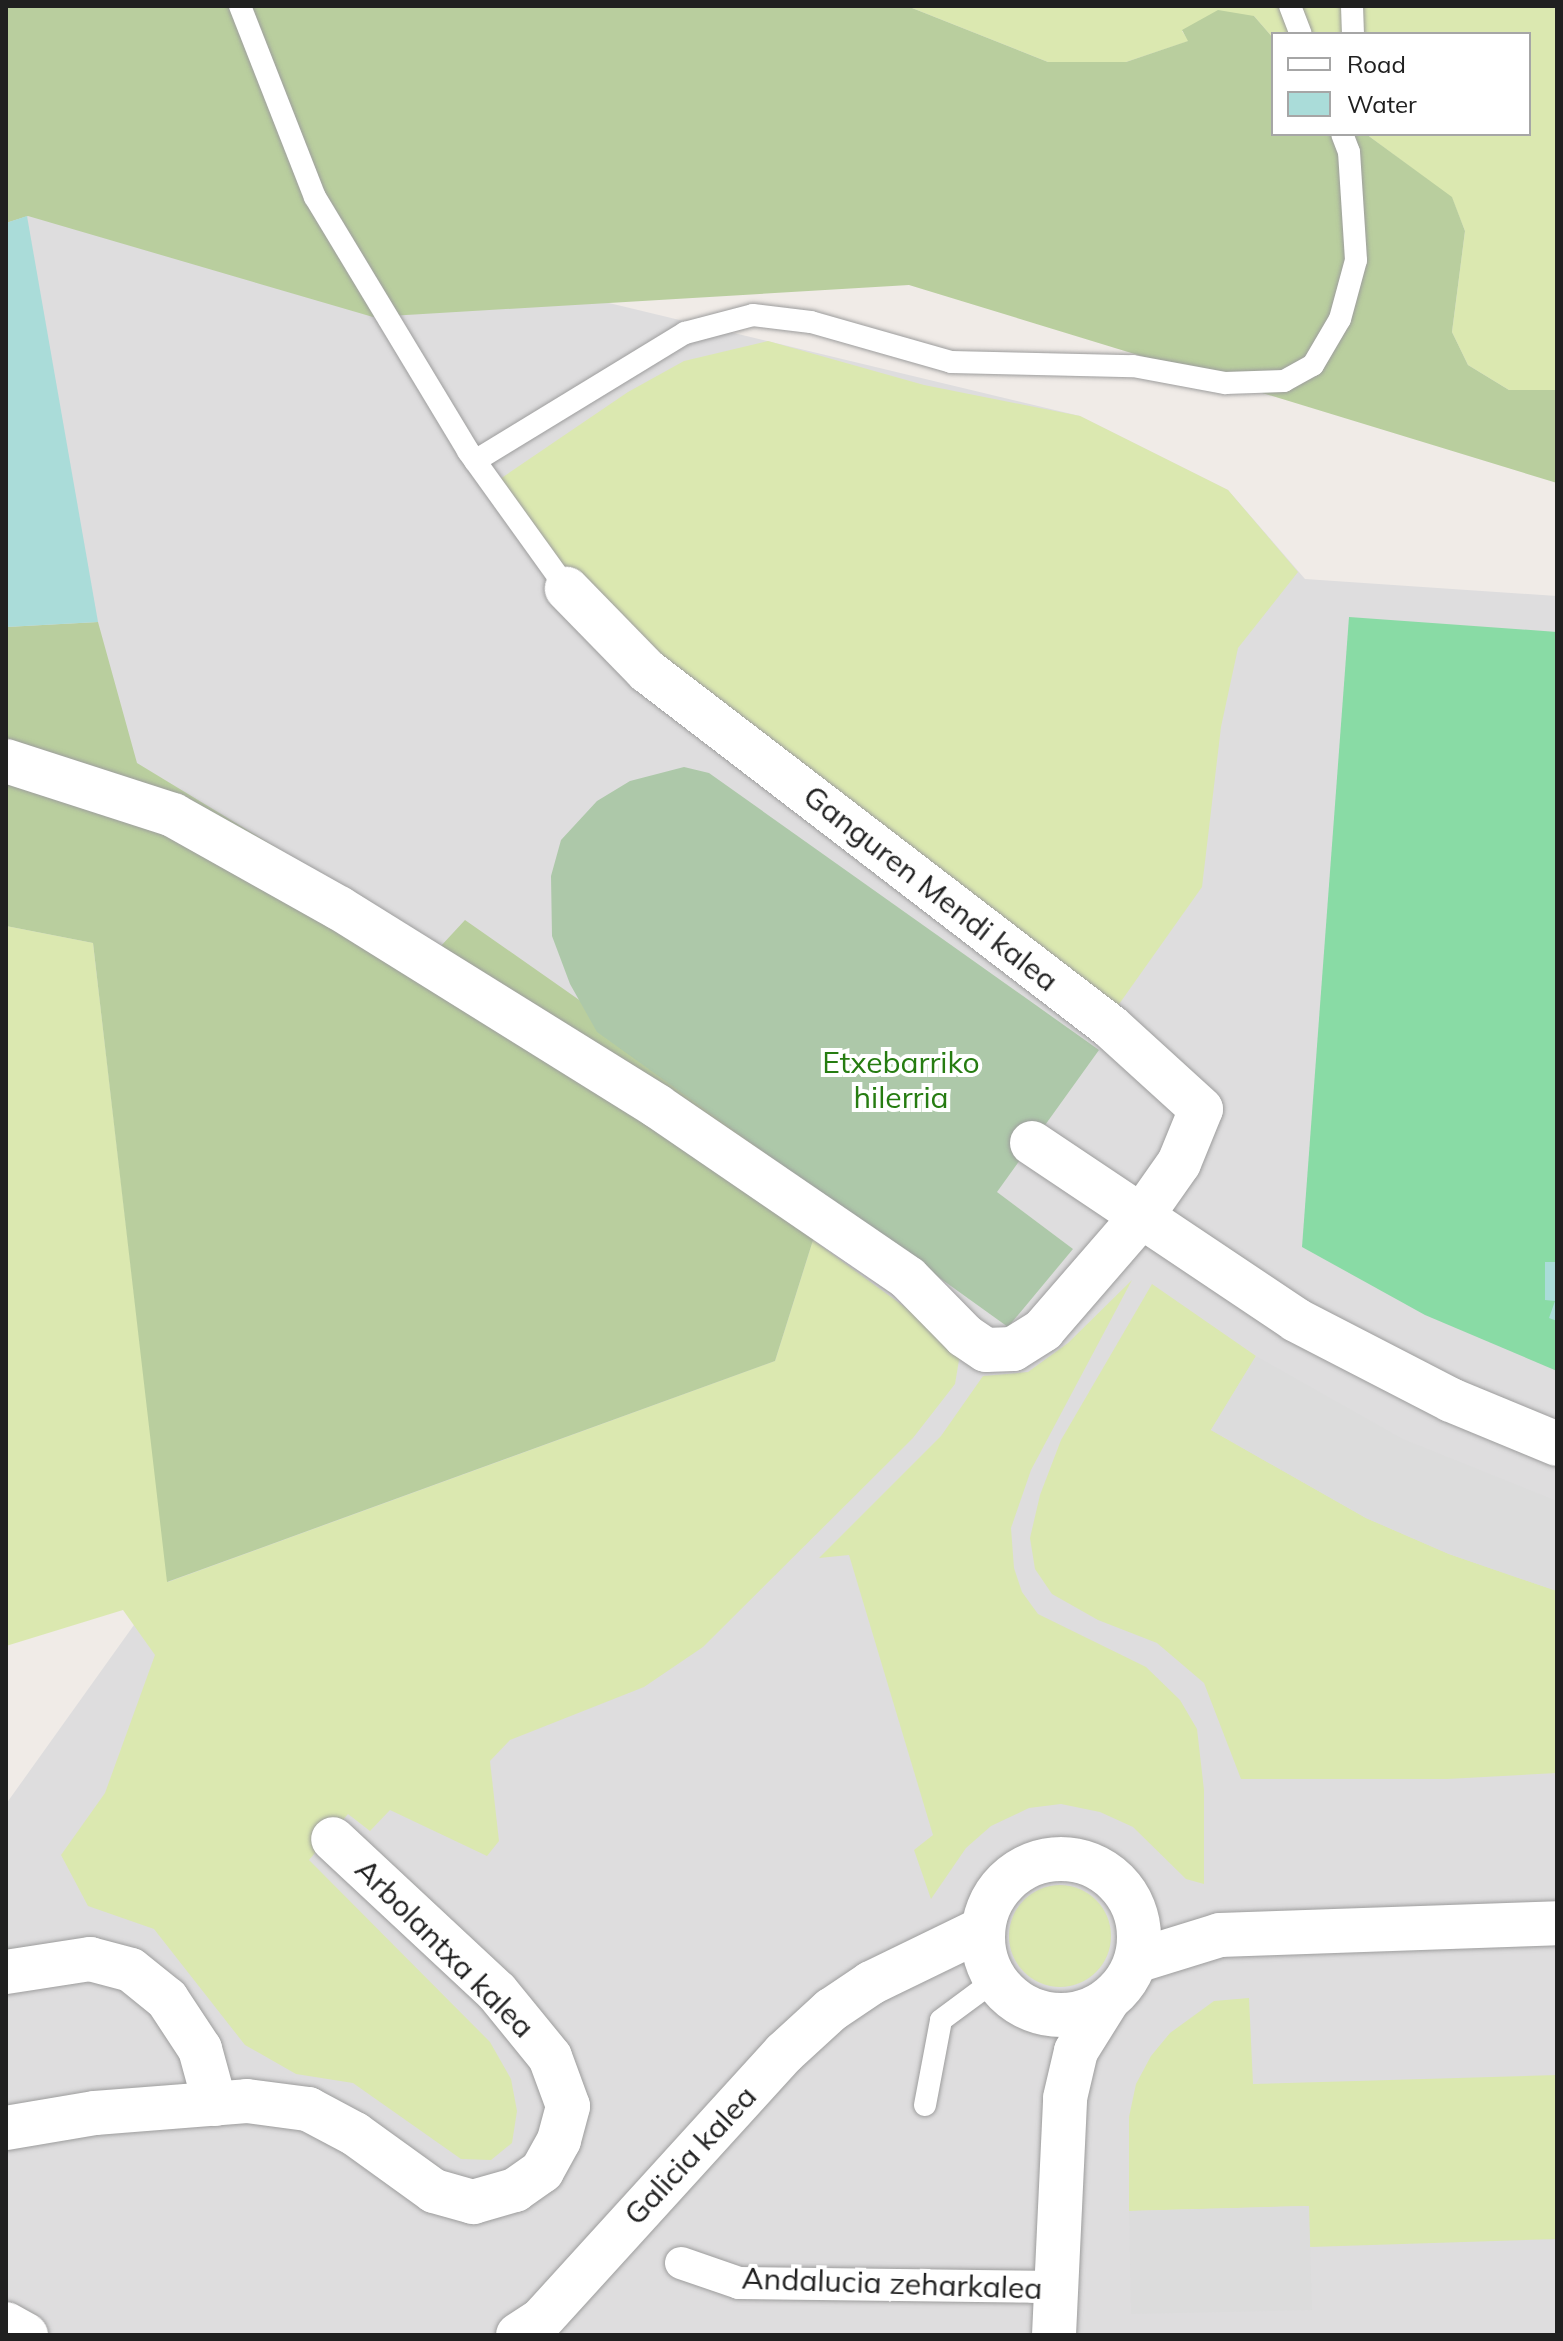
<!DOCTYPE html>
<html>
<head>
<meta charset="utf-8">
<style>
	body { margin:0 }
	#map { position:relative; width:1563px; height:2341px; overflow:hidden; background:#f0ebe7; font-family:Mulish,sans-serif }
	div>[style] { position:absolute }
	[style*='--x'] { left:calc(var(--x)*1px); top:calc(var(--y)*1px); width:calc(var(--w)*1px); rotate:calc(var(--a)*1deg) }
	.residential>* { inset:0; background:#deddde }
	.grass>* { inset:0; background:#dbe8b0 }
	.round { border-radius:50% }
	.forest>* { inset:0; background:#b9ce9e }
	.cemetery>* { inset:0; background:#adc8a9 }
	.pitch>* { inset:0; background:#89dba5 }
	.parking>* { inset:0; background:#dcdcdc }
	.water>* { inset:0; background:#aadcd9 }
	.roads { filter:drop-shadow(0 0 2px #9d9d9d) drop-shadow(0 0 2px #9d9d9d) }
	.service>* { height:22px; margin:-11px; padding:0 11px; transform-origin:11px; border-radius:11px; background:#fff }
	.pedestrian>* { height:32px; margin:-16px; padding:0 16px; transform-origin:16px; border-radius:16px; background:#fff }
	.minor>* { height:44px; margin:-22px; padding:0 22px; transform-origin:22px; border-radius:22px; background:#fff }
	.minor>.ring { margin:-22px; padding:0; box-sizing:content-box; background:none; border:44px solid #fff; border-radius:50% }
	span { translate:-50% -50%; white-space:nowrap; text-align:center; line-height:1.15; -webkit-text-stroke:8px #fff; paint-order:stroke }
	.street-label { font-size:30px; color:#202020 }
	.park-label { font-size:30px; color:#267c11 }
	.frame { position:absolute; inset:0; border:8px solid #202020; pointer-events:none }
	.legend { position:absolute; left:1271px; top:32px; width:260px; height:104px; box-sizing:border-box; background:#fff; border:2px solid #a6a6a6; margin:0; padding:10px 14px; list-style:none; font-size:24px; color:#202020 }
	.legend li { display:flex; align-items:center; gap:16px; height:40px }
	.legend b { width:40px; border:2px solid #a6a6a6 }
</style>
</head>
<body>
<div id="map">
	<div class="residential">
		<div style="clip-path:polygon(6px 198px,317px 233px,1080px 416px,1228px 490px,1305px 579px,1557px 596px,1557px 2335px,6px 2335px,6px 1804px,179px 1562px,183px 848px,6px 641px)"></div>
	</div>
	<div class="grass">
		<div style="clip-path:polygon(907px 6px,1557px 6px,1557px 390px,1509px 390px,1468px 365px,1452px 332px,1465px 231px,1452px 198px,1366px 134px,1529px 134px,1529px 34px,1273px 34px,1273px 38px,1254px 16px,1182px 31px,1189px 41px,1126px 62px,1048px 62px)"></div>
		<div style="clip-path:polygon(768px 341px,924px 385px,1080px 416px,1228px 490px,1298px 572px,1238px 648px,1221px 727px,1202px 887px,1117px 1007px,630px 635px,571px 577px,500px 479px,628px 392px,684px 361px)"></div>
		<div style="clip-path:polygon(6px 926px,93px 943px,168px 1582px,775px 1361px,813px 1240px,961px 1348px,955px 1384px,913px 1438px,703px 1647px,644px 1687px,510px 1740px,490px 1761px,499px 1841px,487px 1856px,390px 1810px,370px 1831px,348px 1814px,309px 1860px,490px 2042px,511px 2079px,517px 2111px,512px 2143px,491px 2160px,461px 2159px,353px 2083px,296px 2074px,245px 2045px,154px 1929px,88px 1906px,61px 1855px,105px 1793px,155px 1655px,123px 1610px,6px 1646px)"></div>
		<div style="clip-path:polygon(1132px 1280px,1031px 1470px,1011px 1528px,1014px 1568px,1022px 1592px,1038px 1614px,1146px 1667px,1180px 1700px,1197px 1729px,1204px 1790px,1204px 1884px,1186px 1879px,1133px 1827px,1100px 1812px,1061px 1804px,1029px 1808px,991px 1826px,966px 1848px,931px 1899px,914px 1850px,933px 1835px,849px 1555px,819px 1558px,941px 1436px,983px 1376px,1028px 1372px,1068px 1343px)"></div>
		<div style="clip-path:polygon(1152px 1284px,1256px 1356px,1211px 1430px,1366px 1518px,1449px 1554px,1557px 1591px,1557px 1773px,1447px 1779px,1241px 1779px,1204px 1683px,1157px 1643px,1098px 1620px,1052px 1594px,1035px 1569px,1030px 1538px,1040px 1495px,1061px 1440px)"></div>
		<div class="round" style="left:1009px;top:1885px;width:102px;height:102px"></div>
		<div style="clip-path:polygon(1249px 1998px,1253px 2084px,1557px 2075px,1557px 2239px,1310px 2247px,1308px 2206px,1129px 2211px,1129px 2117px,1136px 2084px,1151px 2056px,1170px 2033px,1214px 2001px)"></div>
	</div>
	<div class="forest">
		<div style="clip-path:polygon(6px 6px,907px 6px,1048px 62px,1126px 62px,1188px 41px,1182px 30px,1218px 10px,1254px 16px,1273px 38px,1273px 134px,1366px 134px,1452px 197px,1465px 231px,1452px 332px,1468px 365px,1509px 390px,1557px 390px,1557px 483px,909px 285px,373px 317px,28px 216px,6px 223px)"></div>
		<div style="clip-path:polygon(98px 622px,137px 763px,440px 947px,465px 920px,822px 1170px,813px 1240px,775px 1361px,167px 1582px,93px 943px,6px 926px,6px 627px)"></div>
	</div>
	<div class="cemetery">
		<div style="clip-path:polygon(684px 767px,709px 773px,1099px 1050px,997px 1192px,1073px 1249px,1008px 1327px,597px 1032px,570px 984px,552px 936px,551px 876px,561px 840px,597px 801px,630px 781px)"></div>
	</div>
	<div class="pitch">
		<div style="clip-path:polygon(1349px 617px,1557px 632px,1557px 1371px,1425px 1315px,1302px 1247px)"></div>
	</div>
	<div class="parking">
		<div style="clip-path:polygon(1256px 1356px,1403px 1439px,1557px 1501px,1557px 1591px,1449px 1554px,1366px 1518px,1211px 1430px)"></div>
		<div style="clip-path:polygon(1309px 2206px,1312px 2310px,1131px 2314px,1129px 2211px)"></div>
	</div>
	<div class="water">
		<div style="clip-path:polygon(27px 216px,98px 622px,6px 627px,6px 223px)"></div>
		<div style="clip-path:polygon(1545px 1262px,1557px 1262px,1557px 1321px,1549px 1318px,1555px 1301px,1545px 1300px)"></div>
	</div>
	<div class="roads">
		<div class="service">
			<div style="--x:240;--y:6;--w:205;--a:68.6"></div>
			<div style="--x:315;--y:197;--w:297;--a:58.9"></div>
			<div style="--x:468;--y:451;--w:170;--a:54.3"></div>
			<div style="--x:1290;--y:6;--w:30;--a:69"></div>
			<div style="--x:1352;--y:6;--w:28;--a:88"></div>
			<div style="--x:475;--y:461;--w:246;--a:-31.4"></div>
			<div style="--x:685;--y:333;--w:70;--a:-14.8"></div>
			<div style="--x:753;--y:315;--w:58;--a:6.9"></div>
			<div style="--x:811;--y:322;--w:146;--a:15.9"></div>
			<div style="--x:951;--y:362;--w:182;--a:1.3"></div>
			<div style="--x:1133;--y:366;--w:94;--a:10.5"></div>
			<div style="--x:1225;--y:383;--w:59;--a:-1.9"></div>
			<div style="--x:1284;--y:381;--w:33;--a:-29"></div>
			<div style="--x:1313;--y:365;--w:53;--a:-59.6"></div>
			<div style="--x:1340;--y:319;--w:61;--a:-74.8"></div>
			<div style="--x:1356;--y:260;--w:108;--a:-93.7"></div>
			<div style="--x:1349;--y:152;--w:19;--a:-111"></div>
			<div style="--x:925;--y:2105;--w:86;--a:-79.3"></div>
			<div style="--x:941;--y:2020;--w:67;--a:-36.5"></div>
		</div>
		<div class="pedestrian">
			<div style="--x:681;--y:2263;--w:61;--a:19"></div>
			<div style="--x:739;--y:2283;--w:318;--a:0.7"></div>
		</div>
		<div class="minor">
			<div style="--x:6;--y:761;--w:176;--a:17.9"></div>
			<div style="--x:173;--y:815;--w:190;--a:29.3"></div>
			<div style="--x:339;--y:908;--w:375;--a:31.9"></div>
			<div style="--x:657;--y:1106;--w:304;--a:34.4"></div>
			<div style="--x:908;--y:1278;--w:81;--a:45.5"></div>
			<div style="--x:965;--y:1336;--w:25;--a:34"></div>
			<div style="--x:986;--y:1350;--w:27;--a:-2"></div>
			<div style="--x:1013;--y:1349;--w:36;--a:-32"></div>
			<div style="--x:1043;--y:1330;--w:150;--a:-49.1"></div>
			<div style="--x:1141;--y:1217;--w:66;--a:-54.9"></div>
			<div style="--x:1179;--y:1163;--w:58;--a:-67.8"></div>
			<div style="--x:1201;--y:1109;--w:122;--a:-137.7"></div>
			<div style="--x:1111;--y:1027;--w:585;--a:-142.5"></div>
			<div style="--x:647;--y:671;--w:115;--a:-134.3"></div>
			<div style="--x:1032;--y:1143;--w:318;--a:33.8"></div>
			<div style="--x:1296;--y:1320;--w:174;--a:27.3"></div>
			<div style="--x:1451;--y:1400;--w:115;--a:22.5"></div>
			<div class="ring" style="left:983px;top:1859px;width:112px;height:112px"></div>
			<div style="--x:1136;--y:1961;--w:88;--a:-17.2"></div>
			<div style="--x:1220;--y:1935;--w:337;--a:-2"></div>
			<div style="--x:6;--y:1972;--w:85;--a:-8.8"></div>
			<div style="--x:90;--y:1959;--w:42;--a:15"></div>
			<div style="--x:131;--y:1970;--w:46;--a:38.9"></div>
			<div style="--x:167;--y:1999;--w:60;--a:56.6"></div>
			<div style="--x:200;--y:2049;--w:57;--a:74.7"></div>
			<div style="--x:6;--y:2128;--w:90;--a:-9.6"></div>
			<div style="--x:95;--y:2113;--w:152;--a:-4.5"></div>
			<div style="--x:247;--y:2101;--w:62;--a:7.5"></div>
			<div style="--x:308;--y:2109;--w:53;--a:28"></div>
			<div style="--x:355;--y:2134;--w:97;--a:35.8"></div>
			<div style="--x:434;--y:2191;--w:41;--a:15.8"></div>
			<div style="--x:473;--y:2202;--w:44;--a:-15.9"></div>
			<div style="--x:515;--y:2190;--w:33;--a:-35"></div>
			<div style="--x:542;--y:2171;--w:35;--a:-61"></div>
			<div style="--x:559;--y:2140;--w:35;--a:-75"></div>
			<div style="--x:568;--y:2106;--w:52;--a:-110.2"></div>
			<div style="--x:550;--y:2057;--w:84;--a:-129.2"></div>
			<div style="--x:497;--y:1992;--w:224;--a:-137"></div>
			<div style="--x:6;--y:2324;--w:23;--a:29"></div>
			<div style="--x:518;--y:2335;--w:27;--a:-33"></div>
			<div style="--x:541;--y:2320;--w:361;--a:-47.7"></div>
			<div style="--x:784;--y:2053;--w:64;--a:-42.5"></div>
			<div style="--x:831;--y:2010;--w:48;--a:-34"></div>
			<div style="--x:871;--y:1983;--w:123;--a:-25.9"></div>
			<div style="--x:1054;--y:2335;--w:237;--a:-87.3"></div>
			<div style="--x:1065;--y:2098;--w:48;--a:-76.8"></div>
			<div style="--x:1076;--y:2051;--w:60;--a:-57.9"></div>
		</div>
	</div>
	<div class="street-label">
		<span style="left:931px;top:888px;rotate:38deg">Ganguren Mendi kalea</span>
		<span style="left:445px;top:1948px;rotate:45deg">Arbolantxa kalea</span>
		<span style="left:690px;top:2155px;rotate:-47deg">Galicia kalea</span>
		<span style="left:892px;top:2283px;rotate:2deg">Andalucia zeharkalea</span>
	</div>
	<div class="park-label">
		<span style="left:901px;top:1079px">Etxebarriko<br>hilerria</span>
	</div>
	<div class="frame"></div>
	<ul class="legend">
	<li><b style="height:10px;background:#fff"></b>Road</li>
	<li><b style="height:22px;background:#aadcd9"></b>Water</li>
	</ul>
</div>
</body>
</html>
